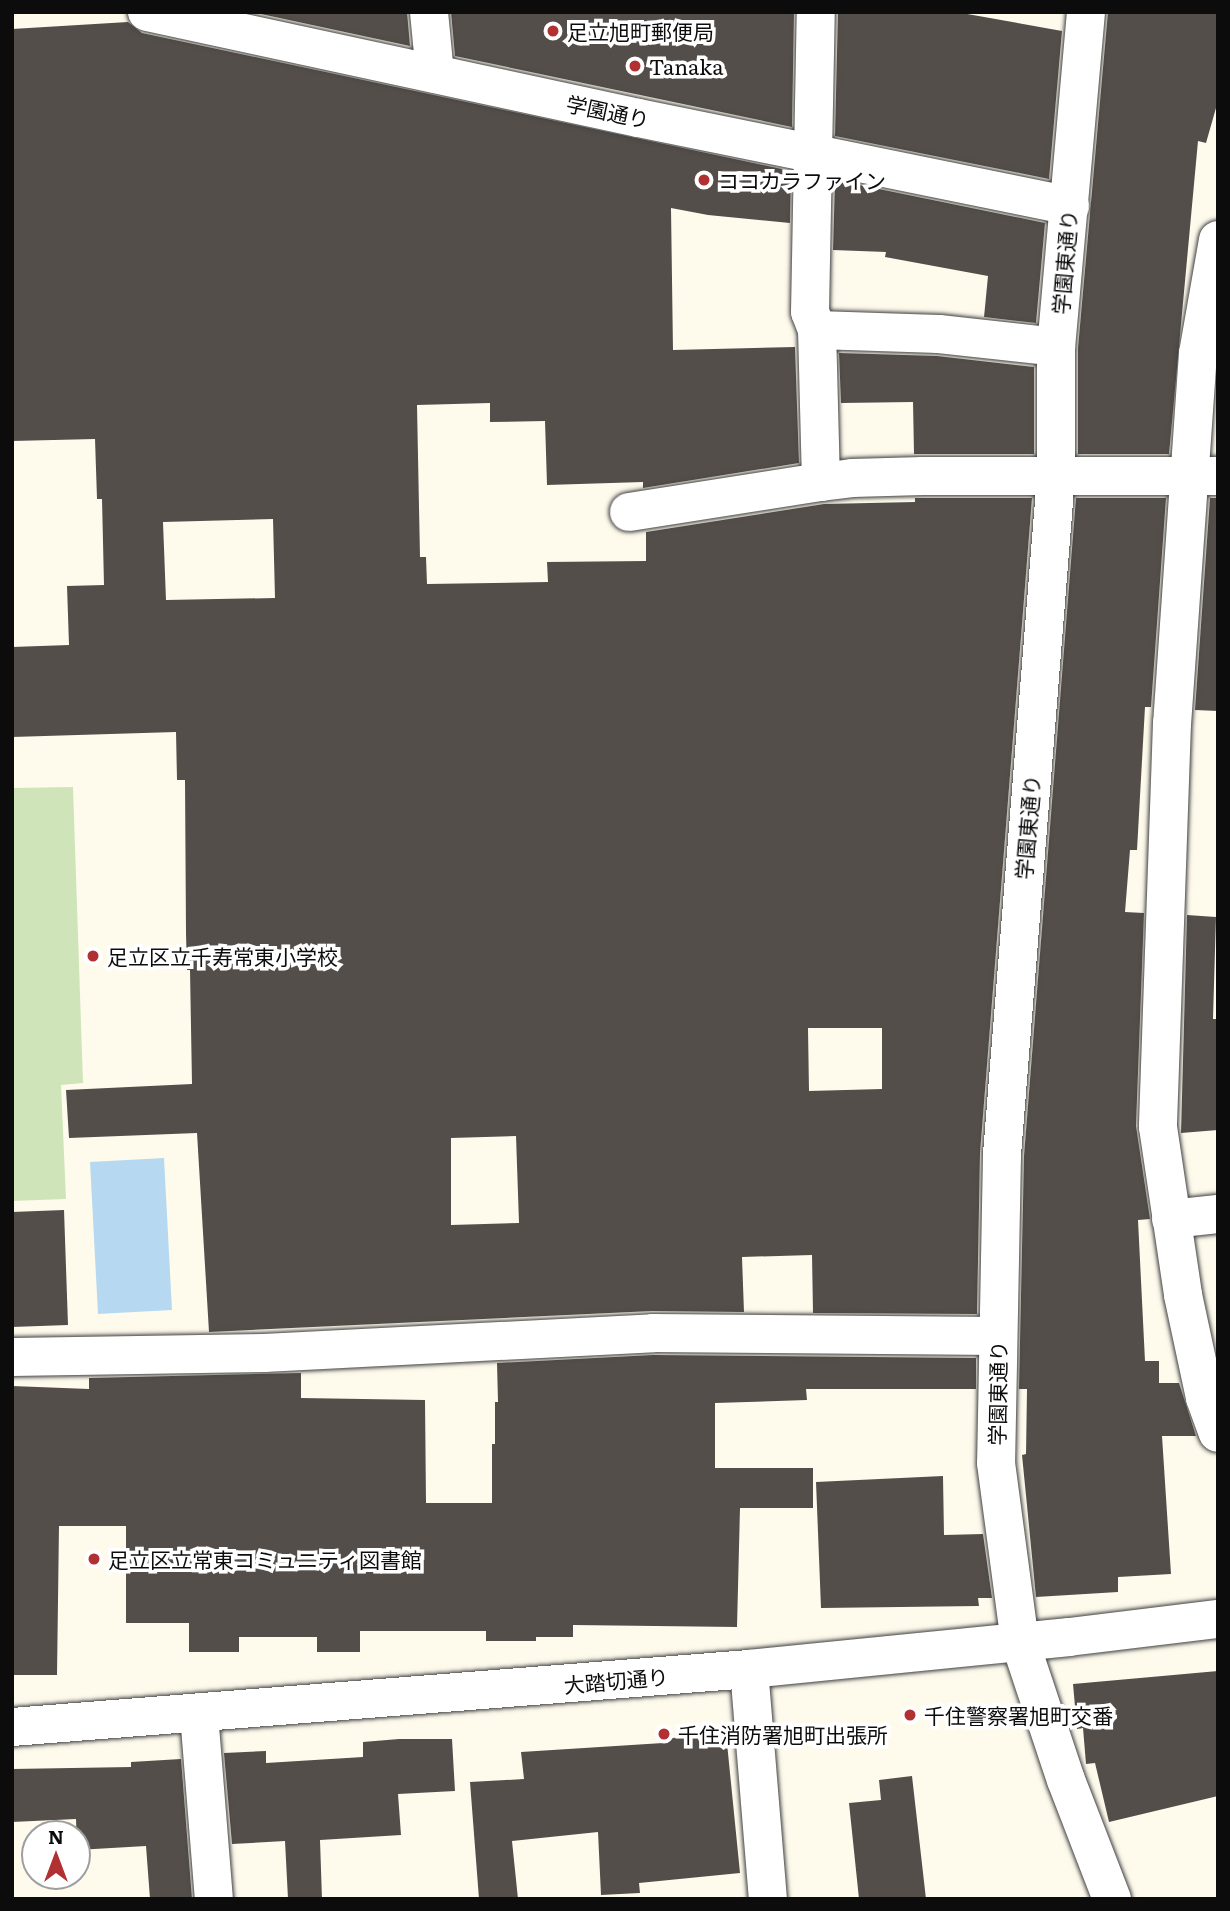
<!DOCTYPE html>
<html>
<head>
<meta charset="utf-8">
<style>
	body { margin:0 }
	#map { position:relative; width:1230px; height:1911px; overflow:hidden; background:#fefbed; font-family:Literata,"Noto Sans JP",serif }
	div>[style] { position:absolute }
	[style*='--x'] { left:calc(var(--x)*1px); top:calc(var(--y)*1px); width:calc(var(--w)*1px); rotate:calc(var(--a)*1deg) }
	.green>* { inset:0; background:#cfe5b9 }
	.water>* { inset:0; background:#b6d9f1 }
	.building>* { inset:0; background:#544e4a }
	.roads { filter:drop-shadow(0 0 2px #3f3f3f) drop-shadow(0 0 2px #3f3f3f) }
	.minor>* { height:38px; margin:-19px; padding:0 19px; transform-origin:19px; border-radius:19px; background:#fff }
	.dots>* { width:19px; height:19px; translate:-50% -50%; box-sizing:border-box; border:4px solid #fff; border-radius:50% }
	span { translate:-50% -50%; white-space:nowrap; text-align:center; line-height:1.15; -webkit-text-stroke:7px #fff; paint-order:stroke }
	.poi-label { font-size:21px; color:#0c0c0c }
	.left { translate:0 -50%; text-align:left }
	.street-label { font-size:21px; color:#0c0c0c }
	.frame { position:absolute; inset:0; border:14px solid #0c0c0c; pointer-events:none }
	.north { position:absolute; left:21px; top:1820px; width:70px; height:70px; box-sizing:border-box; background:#fff; border:2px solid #9e9e9e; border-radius:50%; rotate:0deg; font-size:19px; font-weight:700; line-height:28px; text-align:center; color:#0c0c0c }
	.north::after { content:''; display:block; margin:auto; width:24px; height:32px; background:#b13032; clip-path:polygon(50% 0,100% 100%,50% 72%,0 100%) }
</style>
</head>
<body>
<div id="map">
	<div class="green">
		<div style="clip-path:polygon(73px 787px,83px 1083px,61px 1085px,66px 1199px,12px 1201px,12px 788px)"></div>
	</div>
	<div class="water">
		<div style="clip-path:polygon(164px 1158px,172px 1310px,98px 1314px,90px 1162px)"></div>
	</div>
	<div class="building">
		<div style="clip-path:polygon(252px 12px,407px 12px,410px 46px)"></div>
		<div style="clip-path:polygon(451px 12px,794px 12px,792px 127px,455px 56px)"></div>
		<div style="clip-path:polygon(838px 12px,956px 12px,1062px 31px,1049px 179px,835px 136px)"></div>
		<div style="clip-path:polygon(1108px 12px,1218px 12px,1218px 101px,1206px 143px,1198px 141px,1169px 454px,1078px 454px,1078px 348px)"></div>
		<div style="clip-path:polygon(evenodd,128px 22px,142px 33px,791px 171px,790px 223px,708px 215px,671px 208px,673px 350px,795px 347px,799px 463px,643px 488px,643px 482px,547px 485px,545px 421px,490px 422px,490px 403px,417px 405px,420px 557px,426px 557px,427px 584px,548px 582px,547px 562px,646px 561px,646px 532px,824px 504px,915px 502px,915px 498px,1032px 498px,980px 1153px,977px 1314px,813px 1313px,812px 1255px,742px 1257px,744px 1312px,652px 1311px,209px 1332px,197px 1133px,69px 1138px,66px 1090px,192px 1084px,190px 970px,187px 970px,186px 934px,185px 780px,177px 780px,176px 732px,12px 737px,12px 647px,69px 645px,67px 586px,104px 585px,102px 499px,97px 499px,95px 439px,12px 441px,12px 29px,128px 22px,273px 519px,275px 598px,166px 600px,163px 522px,273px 519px,128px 22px,808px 1028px,882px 1028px,882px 1089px,809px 1091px,808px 1028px,128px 22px,516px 1136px,519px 1223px,451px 1225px,451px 1138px,516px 1136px)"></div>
		<div style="clip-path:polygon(835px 180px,1045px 223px,1036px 323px,984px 317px,988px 276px,885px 257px,886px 252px,833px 250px)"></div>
		<div style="clip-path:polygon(839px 353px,937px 356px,1034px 367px,1034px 454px,914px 454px,913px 402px,841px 403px)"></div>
		<div style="clip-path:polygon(1076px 498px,1166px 498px,1151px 707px,1145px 707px,1137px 850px,1130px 850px,1125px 912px,1144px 913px,1136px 1126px,1150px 1219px,1138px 1220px,1145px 1361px,1159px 1361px,1159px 1383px,1179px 1383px,1196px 1436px,1162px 1436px,1171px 1574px,1118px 1577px,1118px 1592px,1036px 1597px,1022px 1455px,1026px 1454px,1027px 1389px,1019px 1389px,1024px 1156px)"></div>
		<div style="clip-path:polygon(1210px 498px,1218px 498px,1218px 711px,1195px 710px)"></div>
		<div style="clip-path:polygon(1187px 915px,1216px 917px,1213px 1019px,1218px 1019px,1218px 1130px,1181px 1133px)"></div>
		<div style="clip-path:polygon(64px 1210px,68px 1325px,12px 1327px,12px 1212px)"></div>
		<div style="clip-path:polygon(653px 1355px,976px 1358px,976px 1389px,806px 1389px,807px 1400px,715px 1403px,715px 1468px,813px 1468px,813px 1508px,740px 1508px,737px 1627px,573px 1625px,573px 1637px,536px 1637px,536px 1641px,486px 1641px,486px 1631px,360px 1631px,360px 1652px,317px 1652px,317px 1637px,239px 1637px,239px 1652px,189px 1652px,189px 1623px,126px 1623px,126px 1526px,59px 1526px,57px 1675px,12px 1675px,12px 1386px,89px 1389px,89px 1378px,301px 1373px,301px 1398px,425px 1400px,426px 1503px,492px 1503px,492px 1444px,495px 1444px,495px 1402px,498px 1402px,497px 1363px)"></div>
		<div style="clip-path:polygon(943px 1476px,944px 1535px,983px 1534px,992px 1598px,978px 1598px,979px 1606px,821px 1608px,816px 1482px)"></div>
		<div style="clip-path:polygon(1218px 1671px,1218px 1796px,1109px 1822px,1095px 1763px,1086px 1764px,1083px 1728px,1077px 1729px,1073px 1684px)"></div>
		<div style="clip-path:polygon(726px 1733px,740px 1873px,639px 1883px,640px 1893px,601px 1895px,598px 1832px,512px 1841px,518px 1899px,479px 1899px,470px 1782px,524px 1779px,521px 1752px,663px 1743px,662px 1739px)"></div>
		<div style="clip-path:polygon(399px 1739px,452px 1739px,455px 1791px,398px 1794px,401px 1835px,320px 1840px,322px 1899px,288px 1899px,285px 1841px,232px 1844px,224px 1753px,266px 1751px,266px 1763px,363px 1757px,363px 1742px)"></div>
		<div style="clip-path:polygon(181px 1759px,192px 1899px,150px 1899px,146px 1846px,77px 1850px,76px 1819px,12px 1822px,12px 1769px,131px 1767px,131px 1762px)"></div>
		<div style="clip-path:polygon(912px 1776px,926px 1899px,859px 1899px,849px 1803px,881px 1800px,879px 1780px)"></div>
	</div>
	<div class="roads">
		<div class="minor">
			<div style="--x:147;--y:12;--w:502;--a:12.18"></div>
			<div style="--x:638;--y:118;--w:441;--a:11.5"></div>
			<div style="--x:429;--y:12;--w:62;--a:84.5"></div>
			<div style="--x:1086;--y:12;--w:336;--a:95.1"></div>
			<div style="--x:1056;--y:347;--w:129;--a:90"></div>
			<div style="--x:1056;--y:476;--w:681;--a:94.55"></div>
			<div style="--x:1002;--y:1155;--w:308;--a:91.1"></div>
			<div style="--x:996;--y:1463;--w:181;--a:82.4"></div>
			<div style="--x:1020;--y:1642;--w:145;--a:71.6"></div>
			<div style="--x:1066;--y:1780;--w:128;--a:68.9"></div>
			<div style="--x:1218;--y:240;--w:115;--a:100"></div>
			<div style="--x:1198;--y:353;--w:371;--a:94"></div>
			<div style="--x:1172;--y:723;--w:404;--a:92"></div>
			<div style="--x:1158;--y:1127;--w:170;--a:81.5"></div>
			<div style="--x:1183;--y:1295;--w:105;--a:77.9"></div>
			<div style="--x:1205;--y:1398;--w:37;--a:70"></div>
			<div style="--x:817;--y:330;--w:122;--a:1.9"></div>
			<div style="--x:939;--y:334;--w:118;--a:6.3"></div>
			<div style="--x:821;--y:482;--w:31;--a:-7"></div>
			<div style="--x:852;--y:478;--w:71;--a:-1.6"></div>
			<div style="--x:923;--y:476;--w:295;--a:0"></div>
			<div style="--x:629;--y:512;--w:194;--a:-8.9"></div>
			<div style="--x:821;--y:482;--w:152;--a:-91.5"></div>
			<div style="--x:817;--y:330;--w:19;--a:-111"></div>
			<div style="--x:810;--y:312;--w:300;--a:-88.9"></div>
			<div style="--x:1171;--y:1219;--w:47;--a:-6.1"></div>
			<div style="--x:12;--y:1357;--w:252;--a:-0.9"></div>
			<div style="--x:264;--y:1353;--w:390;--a:-2.9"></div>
			<div style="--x:653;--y:1333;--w:344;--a:0.5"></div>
			<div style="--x:749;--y:1669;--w:231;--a:85.3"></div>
			<div style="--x:199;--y:1714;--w:186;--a:85.4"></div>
			<div style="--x:12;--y:1727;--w:739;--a:-4.5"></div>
			<div style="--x:749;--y:1669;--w:322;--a:-5.7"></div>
			<div style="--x:1069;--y:1637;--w:150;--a:-6.9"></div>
		</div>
	</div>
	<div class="dots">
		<div style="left:553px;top:31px;background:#b13032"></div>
		<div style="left:635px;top:66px;background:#b13032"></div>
		<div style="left:704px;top:180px;background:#b13032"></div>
		<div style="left:93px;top:956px;background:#b13032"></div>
		<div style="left:94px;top:1559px;background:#b13032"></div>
		<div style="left:910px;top:1715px;background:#b13032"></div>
		<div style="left:664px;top:1734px;background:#b13032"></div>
	</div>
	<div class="poi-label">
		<span class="left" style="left:567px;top:31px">足立旭町郵便局</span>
		<span class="left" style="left:649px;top:66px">Tanaka</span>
		<span class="left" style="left:718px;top:180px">ココカラファイン</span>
		<span class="left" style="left:107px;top:956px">足立区立千寿常東小学校</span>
		<span class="left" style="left:108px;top:1559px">足立区立常東コミュニティ図書館</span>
		<span class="left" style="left:924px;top:1715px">千住警察署旭町交番</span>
		<span class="left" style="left:678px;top:1734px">千住消防署旭町出張所</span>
	</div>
	<div class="street-label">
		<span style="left:608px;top:111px;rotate:12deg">学園通り</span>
		<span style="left:1064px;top:262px;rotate:-85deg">学園東通り</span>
		<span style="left:1027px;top:827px;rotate:-85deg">学園東通り</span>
		<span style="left:997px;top:1393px;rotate:-89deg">学園東通り</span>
		<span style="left:616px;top:1680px;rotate:-5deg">大踏切通り</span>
	</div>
	<div class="frame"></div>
	<div class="north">N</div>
</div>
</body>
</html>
